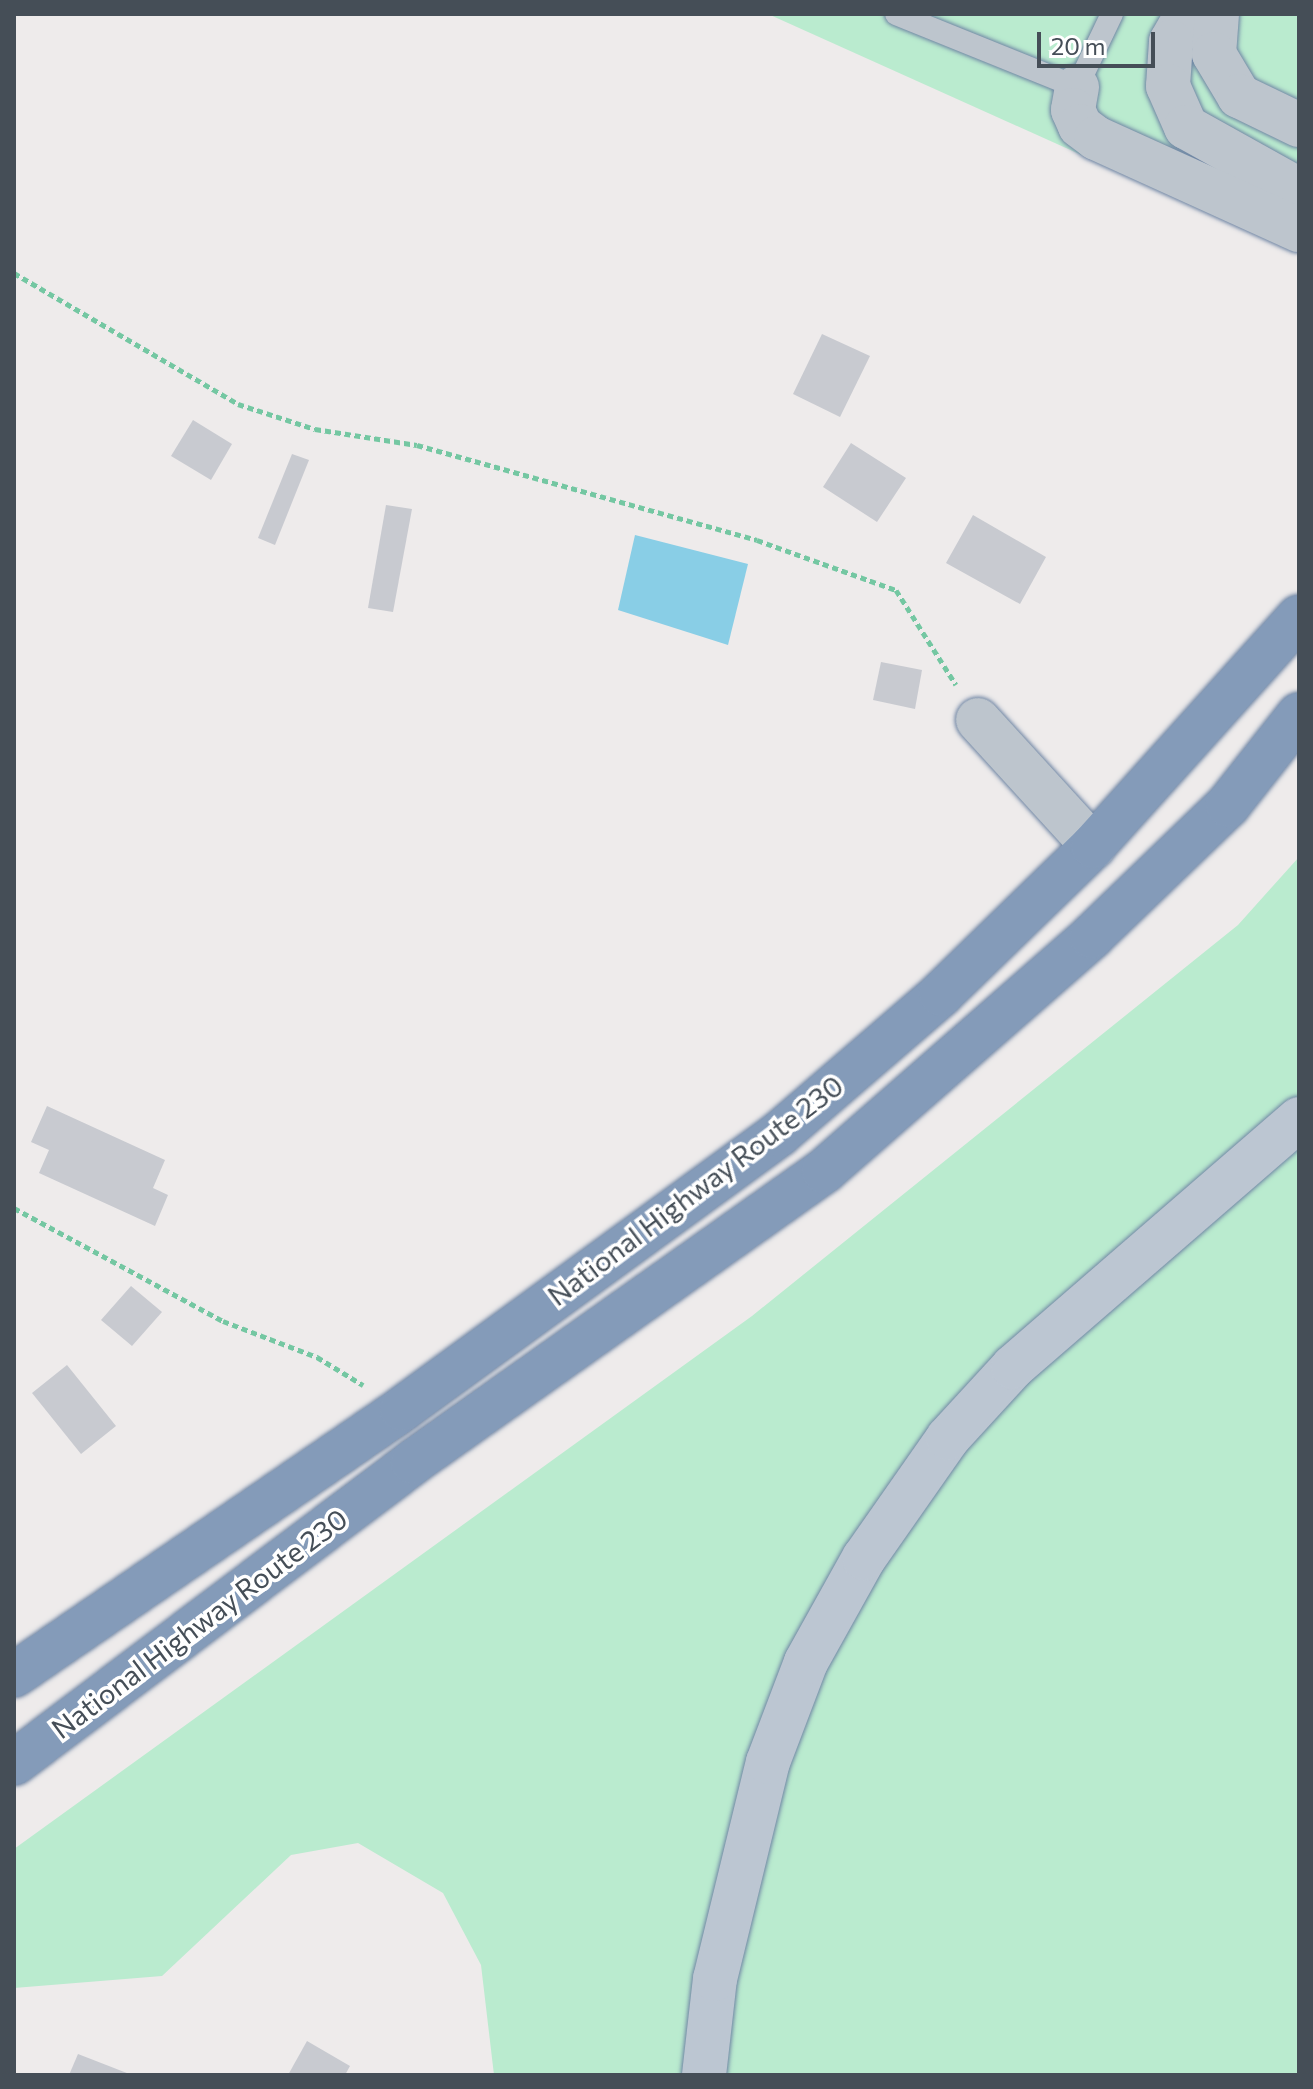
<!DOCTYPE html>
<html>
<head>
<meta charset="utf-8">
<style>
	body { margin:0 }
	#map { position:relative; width:1313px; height:2089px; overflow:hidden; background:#eeebeb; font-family:Commissioner,sans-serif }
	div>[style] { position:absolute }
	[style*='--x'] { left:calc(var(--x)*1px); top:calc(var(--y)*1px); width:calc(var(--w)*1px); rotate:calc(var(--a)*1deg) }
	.green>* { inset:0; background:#baebcf }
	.water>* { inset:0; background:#89cee6 }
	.building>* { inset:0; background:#c8cad0 }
	.path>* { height:5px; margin-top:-2.5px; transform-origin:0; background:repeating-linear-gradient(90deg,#74c7a2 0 6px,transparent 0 10px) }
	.roads { filter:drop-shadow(0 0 2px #7086a4) drop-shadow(0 0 2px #7086a4) }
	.lane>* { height:22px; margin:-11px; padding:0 11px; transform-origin:11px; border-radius:11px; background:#bdc5cd }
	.street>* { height:44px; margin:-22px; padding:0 22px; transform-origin:22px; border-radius:22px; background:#bdc5cd }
	.secondary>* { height:44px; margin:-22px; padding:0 22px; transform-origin:22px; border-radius:22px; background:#bcc6d2 }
	.highway>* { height:44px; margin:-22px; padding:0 22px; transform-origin:22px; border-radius:22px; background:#849bb9 }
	span { translate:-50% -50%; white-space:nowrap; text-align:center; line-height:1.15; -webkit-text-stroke:7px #fff; paint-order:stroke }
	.street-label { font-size:28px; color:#454e57 }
	.frame { position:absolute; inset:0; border:16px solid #454e57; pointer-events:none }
	.scale { position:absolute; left:1037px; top:32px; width:118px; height:36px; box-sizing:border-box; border:4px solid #454e57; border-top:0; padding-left:10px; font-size:24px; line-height:28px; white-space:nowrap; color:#454e57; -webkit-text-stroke:6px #fff; paint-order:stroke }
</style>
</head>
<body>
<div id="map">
	<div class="green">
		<div style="clip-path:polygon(768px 14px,1299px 14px,1299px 253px)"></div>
		<div style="clip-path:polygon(1299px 857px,1299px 2075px,494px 2075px,481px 1965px,443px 1893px,358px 1843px,291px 1855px,162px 1976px,14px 1988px,14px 1849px,752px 1316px,1238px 925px)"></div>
	</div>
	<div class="water">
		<div style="clip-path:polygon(635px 535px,748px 564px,728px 645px,618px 610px)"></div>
	</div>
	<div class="building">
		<div style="clip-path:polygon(822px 334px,870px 356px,840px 417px,793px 394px)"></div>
		<div style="clip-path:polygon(193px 420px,232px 444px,211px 480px,171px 456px)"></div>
		<div style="clip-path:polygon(851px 443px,906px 478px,877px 522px,823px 487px)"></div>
		<div style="clip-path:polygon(292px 454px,309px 460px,275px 545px,258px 538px)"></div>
		<div style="clip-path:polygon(386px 505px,412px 509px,393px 612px,368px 608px)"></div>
		<div style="clip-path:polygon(973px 515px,1046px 557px,1020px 604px,946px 563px)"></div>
		<div style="clip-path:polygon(881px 662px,922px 670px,915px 709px,873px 700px)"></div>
		<div style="clip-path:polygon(47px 1106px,165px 1160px,153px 1188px,168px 1195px,155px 1226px,39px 1173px,49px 1150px,31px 1142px)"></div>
		<div style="clip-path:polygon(131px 1286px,162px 1312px,132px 1346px,101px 1320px)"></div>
		<div style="clip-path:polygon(67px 1365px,116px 1426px,81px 1454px,32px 1393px)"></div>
		<div style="clip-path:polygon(307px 2041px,350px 2066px,345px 2075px,288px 2075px)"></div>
		<div style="clip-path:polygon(78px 2054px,132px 2075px,69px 2075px)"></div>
	</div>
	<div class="path">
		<div style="--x:14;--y:273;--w:259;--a:30.3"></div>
		<div style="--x:238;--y:404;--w:81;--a:18"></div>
		<div style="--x:315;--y:429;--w:103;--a:8.9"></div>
		<div style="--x:417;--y:445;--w:353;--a:15.6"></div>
		<div style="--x:757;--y:540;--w:148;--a:19.8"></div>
		<div style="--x:896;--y:590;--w:112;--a:57.7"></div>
		<div style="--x:14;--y:1208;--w:238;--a:28.4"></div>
		<div style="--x:223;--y:1321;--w:101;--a:21"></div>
		<div style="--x:317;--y:1357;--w:54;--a:31.3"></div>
	</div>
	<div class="roads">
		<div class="lane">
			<div style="--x:896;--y:14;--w:195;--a:22"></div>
			<div style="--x:1077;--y:87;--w:81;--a:-64.4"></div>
		</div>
		<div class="street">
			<div style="--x:1187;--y:14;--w:32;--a:120"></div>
			<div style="--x:1171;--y:42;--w:44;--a:93.9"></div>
			<div style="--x:1168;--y:86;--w:45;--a:66.3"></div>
			<div style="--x:1186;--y:127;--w:129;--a:29.1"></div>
			<div style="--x:1217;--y:14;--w:40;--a:94.3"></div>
			<div style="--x:1214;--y:54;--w:49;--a:59.2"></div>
			<div style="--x:1239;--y:96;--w:67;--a:25.8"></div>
			<div style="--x:1077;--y:87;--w:23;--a:100"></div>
			<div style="--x:1073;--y:110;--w:17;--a:66"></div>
			<div style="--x:1080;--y:126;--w:20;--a:37"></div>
			<div style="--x:1096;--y:138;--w:223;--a:24.4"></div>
			<div style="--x:978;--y:720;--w:171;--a:47.6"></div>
		</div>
		<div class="secondary">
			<div style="--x:704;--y:2075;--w:97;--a:-83.5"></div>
			<div style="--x:715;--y:1979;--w:223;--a:-76.3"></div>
			<div style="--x:768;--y:1762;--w:107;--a:-69.2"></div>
			<div style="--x:806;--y:1662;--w:119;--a:-60.9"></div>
			<div style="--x:864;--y:1558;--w:146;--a:-55"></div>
			<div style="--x:948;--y:1438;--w:96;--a:-47.5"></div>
			<div style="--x:1013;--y:1367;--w:379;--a:-40.9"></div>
		</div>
		<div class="highway">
			<div style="--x:14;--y:1675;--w:470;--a:-34.4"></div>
			<div style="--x:402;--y:1409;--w:467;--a:-36.1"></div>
			<div style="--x:779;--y:1134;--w:214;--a:-40.8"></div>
			<div style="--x:941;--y:994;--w:212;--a:-44.2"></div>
			<div style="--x:1093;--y:846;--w:308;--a:-48"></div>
			<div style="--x:14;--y:1763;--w:500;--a:-37"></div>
			<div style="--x:413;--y:1462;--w:504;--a:-35.3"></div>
			<div style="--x:824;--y:1171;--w:356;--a:-41.2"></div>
			<div style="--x:1092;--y:936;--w:189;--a:-43.9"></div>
			<div style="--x:1228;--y:805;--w:115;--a:-51.7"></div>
		</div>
	</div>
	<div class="street-label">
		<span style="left:695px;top:1190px;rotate:-37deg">National Highway Route 230</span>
		<span style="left:199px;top:1623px;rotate:-37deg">National Highway Route 230</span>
	</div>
	<div class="frame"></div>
	<div class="scale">20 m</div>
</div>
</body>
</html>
